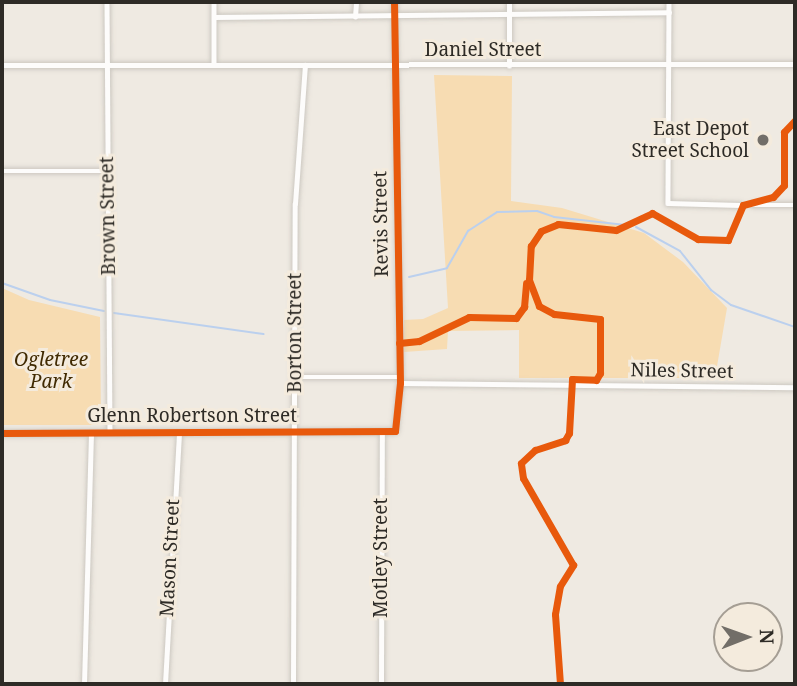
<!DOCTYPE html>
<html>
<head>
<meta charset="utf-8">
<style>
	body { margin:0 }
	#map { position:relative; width:797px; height:686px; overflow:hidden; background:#efeae2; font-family:"Noto Serif",serif }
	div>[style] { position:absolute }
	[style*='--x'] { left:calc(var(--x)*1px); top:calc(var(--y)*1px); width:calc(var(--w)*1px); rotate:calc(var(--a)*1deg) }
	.green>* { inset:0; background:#f7dcb2 }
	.stream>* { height:2px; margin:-1px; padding:0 1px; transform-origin:1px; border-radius:1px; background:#bbd0ee }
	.roads { filter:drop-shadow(0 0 2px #ccc8c1) drop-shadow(0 0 2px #ccc8c1) }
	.street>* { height:4.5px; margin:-2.25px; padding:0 2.25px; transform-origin:2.25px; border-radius:2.25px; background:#fdfcfb }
	.cycleway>* { height:7px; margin:-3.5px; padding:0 3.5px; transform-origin:3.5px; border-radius:3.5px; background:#e8590c }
	.dots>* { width:19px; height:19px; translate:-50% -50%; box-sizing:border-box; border:4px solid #f4ebdd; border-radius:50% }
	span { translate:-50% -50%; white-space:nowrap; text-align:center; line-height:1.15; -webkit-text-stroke:6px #f4ebdd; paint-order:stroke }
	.street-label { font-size:19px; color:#2e2b26 }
	.poi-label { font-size:19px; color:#2e2b26 }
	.right { translate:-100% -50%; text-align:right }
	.park-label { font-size:19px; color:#402a02; font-style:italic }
	.frame { position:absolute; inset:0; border:4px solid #2e2b26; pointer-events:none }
	.north { position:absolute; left:713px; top:602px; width:70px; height:70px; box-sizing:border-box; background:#f4ebdd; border:2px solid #a59e94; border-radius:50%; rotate:89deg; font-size:19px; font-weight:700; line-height:28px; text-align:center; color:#2e2b26 }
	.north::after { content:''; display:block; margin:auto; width:24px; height:32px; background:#726e68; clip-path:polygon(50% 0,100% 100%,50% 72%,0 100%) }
</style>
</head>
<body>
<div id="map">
	<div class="green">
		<div style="clip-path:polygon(434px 75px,512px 76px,511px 201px,562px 208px,644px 233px,683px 262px,727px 308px,715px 378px,519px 378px,519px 330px,448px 331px,447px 349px,404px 352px,404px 320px,423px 319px,448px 308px)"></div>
		<div style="clip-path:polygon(2px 288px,29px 300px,100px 317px,101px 425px,2px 425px)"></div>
	</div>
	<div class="stream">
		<div style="--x:636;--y:227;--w:50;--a:28.6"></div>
		<div style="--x:680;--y:251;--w:50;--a:51.5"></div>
		<div style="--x:711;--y:290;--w:25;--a:37"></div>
		<div style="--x:731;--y:305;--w:68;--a:19"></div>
		<div style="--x:409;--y:277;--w:39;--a:-13"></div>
		<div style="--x:447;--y:268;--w:43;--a:-60.4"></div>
		<div style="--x:468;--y:231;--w:35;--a:-33"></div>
		<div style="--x:497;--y:212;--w:40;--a:-1.4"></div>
		<div style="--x:537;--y:211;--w:18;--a:19"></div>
		<div style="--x:554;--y:217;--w:72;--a:6.3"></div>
		<div style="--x:2;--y:283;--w:51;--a:19.5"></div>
		<div style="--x:50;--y:300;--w:55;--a:11.5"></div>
		<div style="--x:114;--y:313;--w:151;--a:8"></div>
	</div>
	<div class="roads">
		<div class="street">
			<div style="--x:107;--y:2;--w:429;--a:89.6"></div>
			<div style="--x:214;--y:2;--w:63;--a:90"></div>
			<div style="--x:669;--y:2;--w:201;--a:90.3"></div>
			<div style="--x:668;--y:203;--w:72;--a:1.6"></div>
			<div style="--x:214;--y:17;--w:455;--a:-0.6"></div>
			<div style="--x:355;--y:17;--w:15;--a:-86"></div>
			<div style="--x:2;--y:65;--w:793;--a:-0.07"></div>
			<div style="--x:509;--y:66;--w:64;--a:-90"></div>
			<div style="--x:2;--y:171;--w:106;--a:0"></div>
			<div style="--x:752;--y:205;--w:43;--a:0"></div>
			<div style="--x:295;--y:377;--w:104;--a:0"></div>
			<div style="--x:400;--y:383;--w:395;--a:0.6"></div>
			<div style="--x:2;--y:433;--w:393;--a:-0.3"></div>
			<div style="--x:395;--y:431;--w:48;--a:-84.1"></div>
			<div style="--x:400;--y:383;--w:381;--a:-90.9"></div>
			<div style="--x:84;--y:684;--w:251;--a:-88.4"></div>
			<div style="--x:165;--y:684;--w:251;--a:-86.8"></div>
			<div style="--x:293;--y:684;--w:480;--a:-89.8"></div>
			<div style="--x:295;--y:204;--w:139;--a:-85.9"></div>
			<div style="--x:381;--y:684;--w:252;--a:-89.8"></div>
		</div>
	</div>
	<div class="cycleway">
		<div style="--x:399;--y:343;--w:20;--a:-6"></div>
		<div style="--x:419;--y:341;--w:55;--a:-25.6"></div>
		<div style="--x:469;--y:317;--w:47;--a:1.2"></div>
		<div style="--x:516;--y:318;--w:14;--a:-54"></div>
		<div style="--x:524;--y:307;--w:24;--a:-85"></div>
		<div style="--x:2;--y:433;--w:393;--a:-0.3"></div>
		<div style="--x:395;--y:431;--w:48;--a:-84.1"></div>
		<div style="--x:400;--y:383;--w:381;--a:-90.9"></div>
		<div style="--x:560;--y:684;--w:70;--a:-94.1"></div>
		<div style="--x:555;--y:614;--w:28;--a:-80"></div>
		<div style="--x:560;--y:586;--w:25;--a:-58"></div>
		<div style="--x:573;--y:565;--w:100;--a:-119.9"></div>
		<div style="--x:523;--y:478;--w:15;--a:-98"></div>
		<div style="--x:521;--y:463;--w:19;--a:-43"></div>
		<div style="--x:535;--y:450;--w:32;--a:-18"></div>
		<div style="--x:565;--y:440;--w:8;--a:-60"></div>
		<div style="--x:569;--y:433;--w:54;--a:-86.8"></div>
		<div style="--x:572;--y:379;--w:24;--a:2"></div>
		<div style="--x:596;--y:380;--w:8;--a:-60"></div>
		<div style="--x:600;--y:373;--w:54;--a:-90"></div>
		<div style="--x:600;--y:319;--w:46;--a:-173.8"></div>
		<div style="--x:554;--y:314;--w:17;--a:-152"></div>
		<div style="--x:539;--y:306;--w:28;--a:-111"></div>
		<div style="--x:529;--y:280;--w:34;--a:-87"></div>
		<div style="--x:531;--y:246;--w:18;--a:-56"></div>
		<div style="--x:541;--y:231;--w:18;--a:-22"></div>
		<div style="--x:558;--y:224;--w:58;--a:5.9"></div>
		<div style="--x:616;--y:230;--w:40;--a:-25"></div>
		<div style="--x:652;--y:213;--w:53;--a:29.5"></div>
		<div style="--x:698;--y:239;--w:30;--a:2"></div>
		<div style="--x:728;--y:240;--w:38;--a:-67"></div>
		<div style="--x:743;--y:205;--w:31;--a:-15"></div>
		<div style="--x:773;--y:197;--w:16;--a:-47"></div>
		<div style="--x:784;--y:185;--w:53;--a:-90"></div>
		<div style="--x:784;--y:132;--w:16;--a:-47"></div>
	</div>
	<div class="dots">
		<div style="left:763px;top:140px;background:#726e68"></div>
	</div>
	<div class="street-label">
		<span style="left:483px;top:50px">Daniel Street</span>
		<span style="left:108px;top:216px;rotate:-91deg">Brown Street</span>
		<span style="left:381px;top:224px;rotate:-91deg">Revis Street</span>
		<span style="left:295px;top:333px;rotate:-90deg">Borton Street</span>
		<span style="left:682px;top:371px;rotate:1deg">Niles Street</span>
		<span style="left:192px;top:416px">Glenn Robertson Street</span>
		<span style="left:170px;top:558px;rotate:-87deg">Mason Street</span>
		<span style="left:381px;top:558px;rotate:-90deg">Motley Street</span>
	</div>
	<div class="poi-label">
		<span class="right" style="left:749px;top:140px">East Depot<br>Street School</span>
	</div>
	<div class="park-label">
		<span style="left:51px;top:371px">Ogletree<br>Park</span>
	</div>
	<div class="frame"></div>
	<div class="north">N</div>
</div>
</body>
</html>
